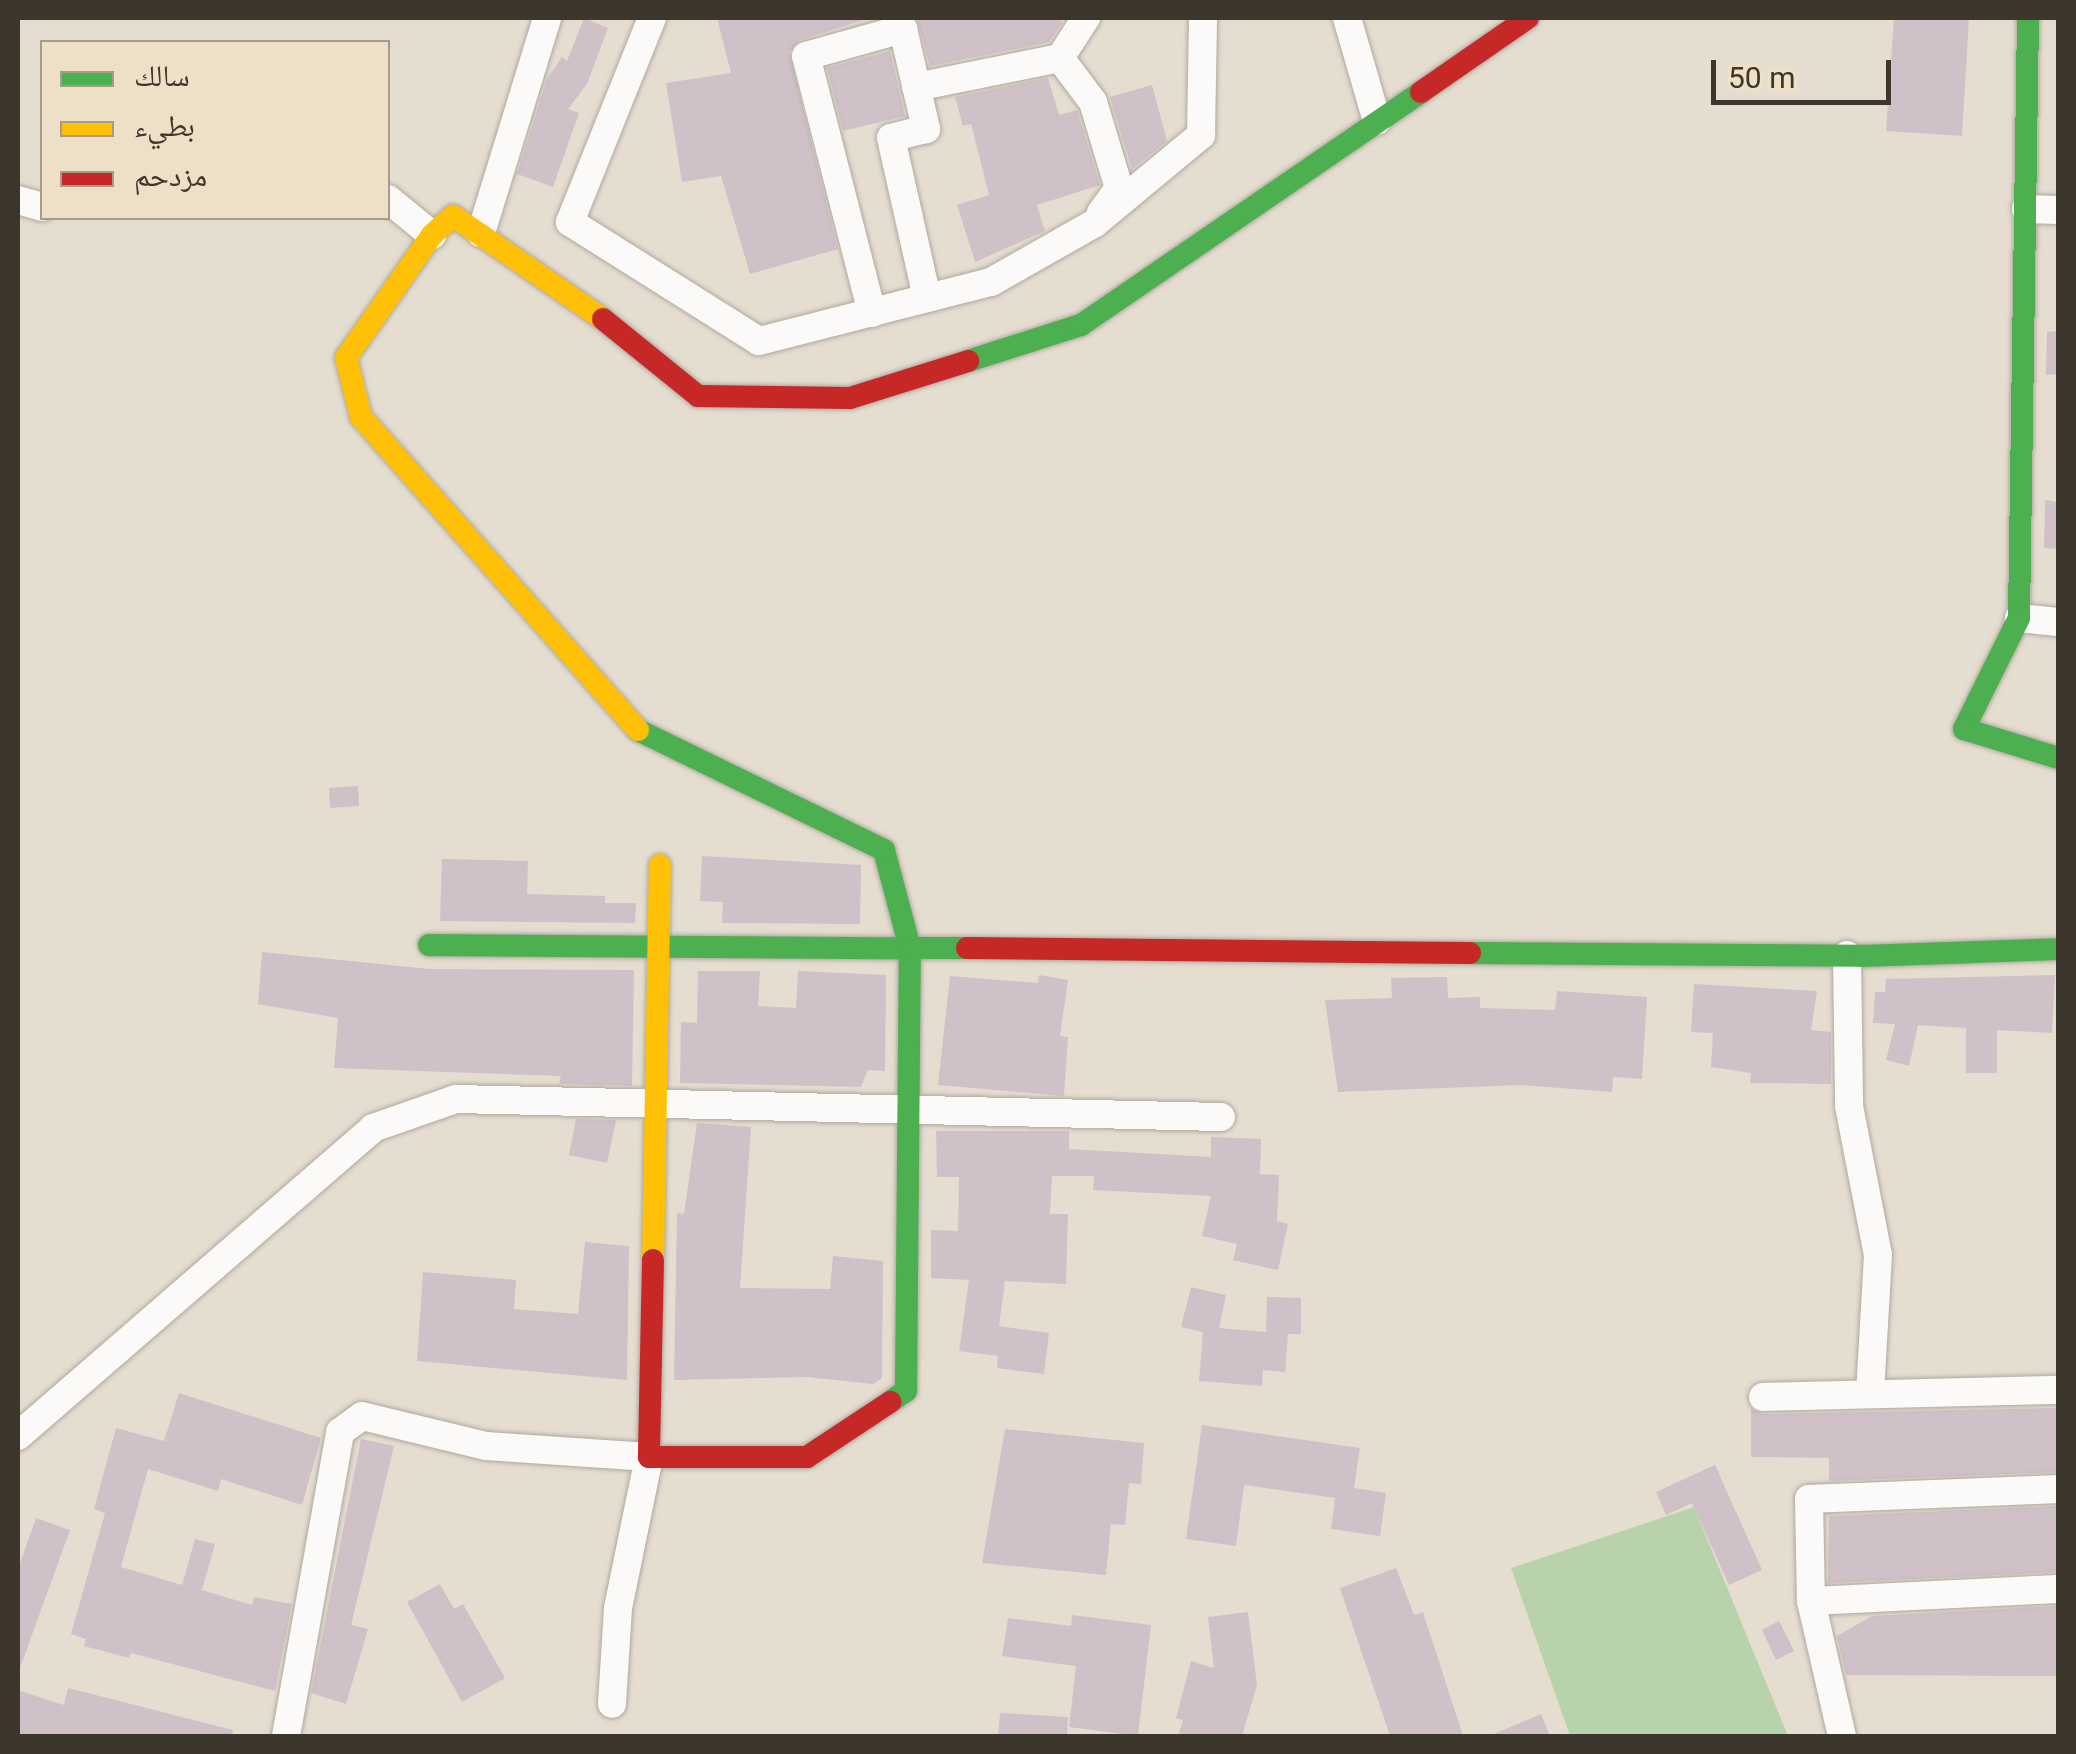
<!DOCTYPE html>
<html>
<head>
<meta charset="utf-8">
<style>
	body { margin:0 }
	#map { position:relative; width:2076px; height:1754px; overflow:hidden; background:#e5ddd0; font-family:Roboto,"Noto Naskh Arabic",sans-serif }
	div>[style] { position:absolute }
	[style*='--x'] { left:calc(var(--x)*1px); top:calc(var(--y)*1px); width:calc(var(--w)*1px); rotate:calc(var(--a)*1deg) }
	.green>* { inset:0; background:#b8d3ac }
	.building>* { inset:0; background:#d0c1c8 }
	.roads { filter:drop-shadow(0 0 2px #afa99f) drop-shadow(0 0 2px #afa99f) }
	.street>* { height:28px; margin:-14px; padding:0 14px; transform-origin:14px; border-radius:14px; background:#fbfaf8 }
	.fast>* { height:22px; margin:-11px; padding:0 11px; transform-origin:11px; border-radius:11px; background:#4caf50 }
	.slow>* { height:22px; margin:-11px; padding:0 11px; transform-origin:11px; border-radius:11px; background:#ffc107 }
	.jam>* { height:22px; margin:-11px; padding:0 11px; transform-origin:11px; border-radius:11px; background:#c62828 }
	span { translate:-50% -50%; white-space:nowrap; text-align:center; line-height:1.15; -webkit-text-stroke:10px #eedfc7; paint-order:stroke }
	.frame { position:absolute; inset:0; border:20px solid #3c362d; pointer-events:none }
	.legend { position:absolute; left:40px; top:40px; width:350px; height:180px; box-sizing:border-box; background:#eedfc7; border:2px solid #a79b89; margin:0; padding:12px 18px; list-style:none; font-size:30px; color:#3c362d }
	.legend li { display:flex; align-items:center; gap:20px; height:50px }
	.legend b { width:50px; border:2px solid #a79b89 }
	.scale { position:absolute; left:1711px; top:60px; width:180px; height:45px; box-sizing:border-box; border:5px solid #3c362d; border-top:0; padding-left:12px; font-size:30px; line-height:35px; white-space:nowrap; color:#3c362d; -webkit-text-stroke:8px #eedfc7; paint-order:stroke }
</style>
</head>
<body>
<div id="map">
	<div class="green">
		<div style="clip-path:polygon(1694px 1507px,1788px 1736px,1570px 1736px,1511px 1568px)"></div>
	</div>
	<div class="building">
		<div style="clip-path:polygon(584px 18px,608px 28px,587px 84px,568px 109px,579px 113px,553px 187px,517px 174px,547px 79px,562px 57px,567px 61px)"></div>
		<div style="clip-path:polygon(717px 18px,869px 18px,800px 40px,789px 52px,838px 249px,750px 274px,721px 176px,682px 182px,666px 83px,731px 73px)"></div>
		<div style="clip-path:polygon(997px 18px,1060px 18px,1062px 23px,1049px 42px,930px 66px,917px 18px)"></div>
		<div style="clip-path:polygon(1894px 18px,1969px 18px,1962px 136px,1886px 131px)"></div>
		<div style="clip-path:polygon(890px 51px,905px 116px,843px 131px,827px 68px)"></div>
		<div style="clip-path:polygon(1048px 78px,1059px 115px,1077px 110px,1100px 185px,1037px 205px,1045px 231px,975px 262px,957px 205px,989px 195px,971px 124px,963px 126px,955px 97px)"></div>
		<div style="clip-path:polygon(1152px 85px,1167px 141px,1132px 169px,1110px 97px)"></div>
		<div style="clip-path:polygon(2058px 331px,2058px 374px,2046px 375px,2047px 332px)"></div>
		<div style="clip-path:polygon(2045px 500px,2058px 502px,2058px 549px,2044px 548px)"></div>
		<div style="clip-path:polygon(358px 786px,359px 806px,330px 808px,329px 788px)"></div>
		<div style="clip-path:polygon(702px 856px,861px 865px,860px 924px,722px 923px,723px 902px,700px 901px)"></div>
		<div style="clip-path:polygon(442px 859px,528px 861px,527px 894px,605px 896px,605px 903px,636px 903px,635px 923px,440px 921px)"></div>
		<div style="clip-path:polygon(262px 952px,429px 969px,634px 970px,632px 1086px,559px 1084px,561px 1076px,334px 1068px,338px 1018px,258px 1004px)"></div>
		<div style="clip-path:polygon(698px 971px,760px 971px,758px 1006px,796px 1008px,798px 971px,886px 975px,885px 1071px,868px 1070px,861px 1087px,680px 1083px,681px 1022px,697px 1023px)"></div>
		<div style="clip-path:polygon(1039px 975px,1068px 980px,1060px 1036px,1068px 1037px,1064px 1096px,938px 1085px,950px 976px,1038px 983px)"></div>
		<div style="clip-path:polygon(2055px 975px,2052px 1033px,1997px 1030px,1997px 1073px,1966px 1073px,1966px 1028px,1918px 1025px,1909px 1066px,1886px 1060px,1895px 1024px,1873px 1023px,1875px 992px,1885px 992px,1886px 979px)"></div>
		<div style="clip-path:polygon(1447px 977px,1448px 998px,1480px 997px,1480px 1008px,1555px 1010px,1557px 991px,1647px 997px,1642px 1079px,1613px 1077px,1612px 1092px,1522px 1085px,1338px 1092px,1325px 1000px,1392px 998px,1391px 978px)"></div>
		<div style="clip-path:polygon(1694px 984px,1817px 991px,1811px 1030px,1831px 1032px,1831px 1084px,1750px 1083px,1751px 1073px,1711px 1067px,1713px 1033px,1691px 1032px)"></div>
		<div style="clip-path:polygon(576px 1119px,616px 1120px,607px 1163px,569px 1155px)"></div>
		<div style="clip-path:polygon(697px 1123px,751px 1127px,740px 1288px,830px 1289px,833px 1256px,883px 1261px,882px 1378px,873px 1384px,806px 1377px,674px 1380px,677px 1213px,684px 1214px)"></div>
		<div style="clip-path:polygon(936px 1131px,1069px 1131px,1069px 1149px,1211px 1157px,1211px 1137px,1261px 1139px,1260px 1174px,1279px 1175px,1277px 1221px,1288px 1224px,1278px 1270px,1233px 1260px,1237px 1244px,1202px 1236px,1211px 1196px,1093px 1190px,1094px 1176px,1052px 1176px,1050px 1214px,1068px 1214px,1066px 1284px,1005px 1281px,999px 1326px,1049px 1333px,1044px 1374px,997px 1368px,998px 1356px,959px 1351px,969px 1280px,931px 1278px,931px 1230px,958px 1231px,959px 1177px,937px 1177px)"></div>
		<div style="clip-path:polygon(585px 1242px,629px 1246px,627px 1380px,417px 1361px,423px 1272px,516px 1280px,514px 1309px,578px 1314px)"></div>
		<div style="clip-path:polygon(1191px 1287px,1226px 1295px,1219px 1328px,1266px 1332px,1267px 1297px,1301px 1298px,1301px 1334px,1288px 1334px,1285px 1372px,1263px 1370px,1262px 1386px,1199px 1381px,1203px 1332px,1181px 1327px)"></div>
		<div style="clip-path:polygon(179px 1393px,321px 1438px,302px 1505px,221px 1479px,218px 1491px,148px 1469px,121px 1567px,182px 1585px,195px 1539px,215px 1544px,202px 1590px,252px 1605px,254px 1597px,292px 1604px,275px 1691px,131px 1653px,129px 1658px,84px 1646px,86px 1639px,71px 1634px,105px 1513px,94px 1509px,116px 1428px,164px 1441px)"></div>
		<div style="clip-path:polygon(2058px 1408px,2058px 1472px,1829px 1481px,1829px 1458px,1751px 1457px,1751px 1409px,1763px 1414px)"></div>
		<div style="clip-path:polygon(1202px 1425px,1360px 1448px,1354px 1488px,1386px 1493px,1380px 1536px,1331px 1529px,1335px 1498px,1244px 1485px,1236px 1546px,1186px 1539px)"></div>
		<div style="clip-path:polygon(1005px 1429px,1144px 1443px,1141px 1484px,1129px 1483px,1125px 1525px,1111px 1524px,1106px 1575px,982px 1563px)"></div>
		<div style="clip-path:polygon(361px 1439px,394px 1446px,351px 1625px,368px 1629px,346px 1704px,311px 1693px)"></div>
		<div style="clip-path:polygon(1715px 1465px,1762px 1570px,1729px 1585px,1692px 1503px,1666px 1515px,1656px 1492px)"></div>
		<div style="clip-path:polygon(2058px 1506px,2058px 1572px,1828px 1583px,1829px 1516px)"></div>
		<div style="clip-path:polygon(36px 1518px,70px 1530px,20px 1668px,18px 1569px)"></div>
		<div style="clip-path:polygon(1396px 1568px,1414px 1615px,1423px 1612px,1463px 1736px,1390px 1736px,1340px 1588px)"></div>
		<div style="clip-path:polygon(440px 1584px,454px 1609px,463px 1604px,505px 1678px,462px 1702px,407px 1602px)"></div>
		<div style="clip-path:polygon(2058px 1606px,2058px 1676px,1846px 1675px,1837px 1636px,1872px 1616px)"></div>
		<div style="clip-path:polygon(1248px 1612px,1257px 1685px,1242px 1736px,1178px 1736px,1183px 1720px,1176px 1718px,1191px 1661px,1214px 1668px,1208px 1617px)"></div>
		<div style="clip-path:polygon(1072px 1615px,1151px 1625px,1138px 1736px,1069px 1727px,1076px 1666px,1002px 1656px,1008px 1618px,1071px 1626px)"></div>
		<div style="clip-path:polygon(1779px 1621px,1794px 1651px,1776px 1660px,1762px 1630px)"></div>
		<div style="clip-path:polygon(68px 1688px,233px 1730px,232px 1736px,18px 1736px,18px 1690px,64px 1705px)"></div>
		<div style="clip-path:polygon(1000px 1713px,1068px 1717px,1067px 1736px,998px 1736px)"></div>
		<div style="clip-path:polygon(1541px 1714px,1550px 1736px,1489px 1736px)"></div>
	</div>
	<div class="roads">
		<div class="street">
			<div style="--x:652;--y:18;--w:220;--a:111.9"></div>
			<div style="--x:570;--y:222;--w:223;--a:32.2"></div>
			<div style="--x:759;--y:341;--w:239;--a:-14.3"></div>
			<div style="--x:991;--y:282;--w:120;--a:-29.6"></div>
			<div style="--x:1095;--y:223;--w:138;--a:-39.7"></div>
			<div style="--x:1201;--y:135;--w:117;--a:-89"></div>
			<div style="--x:1347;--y:18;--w:107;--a:73.8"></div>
			<div style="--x:1060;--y:58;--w:55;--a:53.1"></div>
			<div style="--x:1093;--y:102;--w:90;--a:73.2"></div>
			<div style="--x:1119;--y:188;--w:31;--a:126"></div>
			<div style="--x:916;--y:87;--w:147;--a:-11.4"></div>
			<div style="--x:1060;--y:58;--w:48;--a:-57"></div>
			<div style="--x:388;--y:199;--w:57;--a:39.3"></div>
			<div style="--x:18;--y:200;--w:25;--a:16"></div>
			<div style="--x:2026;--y:209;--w:32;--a:2"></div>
			<div style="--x:481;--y:233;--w:225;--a:-72.9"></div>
			<div style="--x:872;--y:313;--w:265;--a:-104.4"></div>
			<div style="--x:806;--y:56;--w:101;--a:-15.6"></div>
			<div style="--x:903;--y:29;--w:103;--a:77"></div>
			<div style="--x:926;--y:129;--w:36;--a:166"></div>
			<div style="--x:891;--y:138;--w:164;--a:77.3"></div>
			<div style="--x:2019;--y:618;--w:39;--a:6"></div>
			<div style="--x:1847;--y:955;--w:151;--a:89.2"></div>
			<div style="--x:1849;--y:1106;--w:152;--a:79"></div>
			<div style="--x:1878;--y:1255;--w:139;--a:93.3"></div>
			<div style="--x:1763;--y:1397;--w:295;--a:-1.4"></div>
			<div style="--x:18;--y:1436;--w:470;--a:-40.9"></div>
			<div style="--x:373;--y:1128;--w:88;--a:-19.3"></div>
			<div style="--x:456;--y:1099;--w:765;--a:1.35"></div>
			<div style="--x:2058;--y:1489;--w:249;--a:177.7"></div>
			<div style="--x:1809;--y:1499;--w:102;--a:88.9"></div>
			<div style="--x:1811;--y:1601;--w:247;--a:-2.8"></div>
			<div style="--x:1811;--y:1601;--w:139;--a:77.1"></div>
			<div style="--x:286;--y:1736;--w:309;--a:-79.9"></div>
			<div style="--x:340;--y:1432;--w:27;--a:-36"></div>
			<div style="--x:362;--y:1416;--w:128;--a:13.6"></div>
			<div style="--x:486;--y:1446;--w:163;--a:3.9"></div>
			<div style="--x:649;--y:1457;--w:154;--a:101.6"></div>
			<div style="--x:618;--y:1608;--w:96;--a:93.6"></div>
		</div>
		<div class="fast">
			<div style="--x:2028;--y:18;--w:600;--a:90.86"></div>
			<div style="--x:2019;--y:618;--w:124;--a:116.4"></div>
			<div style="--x:1964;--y:729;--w:98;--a:17.1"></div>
			<div style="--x:968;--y:361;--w:119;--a:-17.7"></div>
			<div style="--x:1081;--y:325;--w:412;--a:-34.4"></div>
			<div style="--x:429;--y:945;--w:481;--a:0.4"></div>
			<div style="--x:910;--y:948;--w:101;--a:-104.9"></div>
			<div style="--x:884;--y:850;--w:274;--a:-154"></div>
			<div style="--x:1470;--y:953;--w:391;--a:0.4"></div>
			<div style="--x:1861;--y:956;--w:197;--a:-2"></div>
			<div style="--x:890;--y:1402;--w:19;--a:-35"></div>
			<div style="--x:906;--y:1391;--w:443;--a:-89.5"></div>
			<div style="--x:910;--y:948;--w:57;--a:0"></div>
		</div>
		<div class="slow">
			<div style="--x:603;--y:319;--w:182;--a:-145.5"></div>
			<div style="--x:453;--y:216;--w:28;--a:138"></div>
			<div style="--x:432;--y:235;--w:150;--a:125"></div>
			<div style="--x:346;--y:358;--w:61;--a:75.7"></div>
			<div style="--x:361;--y:417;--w:418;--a:48.5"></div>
			<div style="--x:653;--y:1260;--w:395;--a:-89"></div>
		</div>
		<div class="jam">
			<div style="--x:1421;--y:92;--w:130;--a:-34.7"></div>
			<div style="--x:603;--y:319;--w:122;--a:39"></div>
			<div style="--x:698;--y:396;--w:152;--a:0.8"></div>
			<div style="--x:850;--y:398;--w:124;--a:-17.4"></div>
			<div style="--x:967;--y:948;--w:503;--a:0.57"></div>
			<div style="--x:653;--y:1260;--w:197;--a:91.2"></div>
			<div style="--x:649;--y:1457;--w:158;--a:0"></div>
			<div style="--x:807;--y:1457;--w:100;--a:-33.5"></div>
		</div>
	</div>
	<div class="frame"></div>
	<ul class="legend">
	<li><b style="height:12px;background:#4caf50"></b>سالك</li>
	<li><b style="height:12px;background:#ffc107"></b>بطيء</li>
	<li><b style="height:12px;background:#c62828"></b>مزدحم</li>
	</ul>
	<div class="scale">50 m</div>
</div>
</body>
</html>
